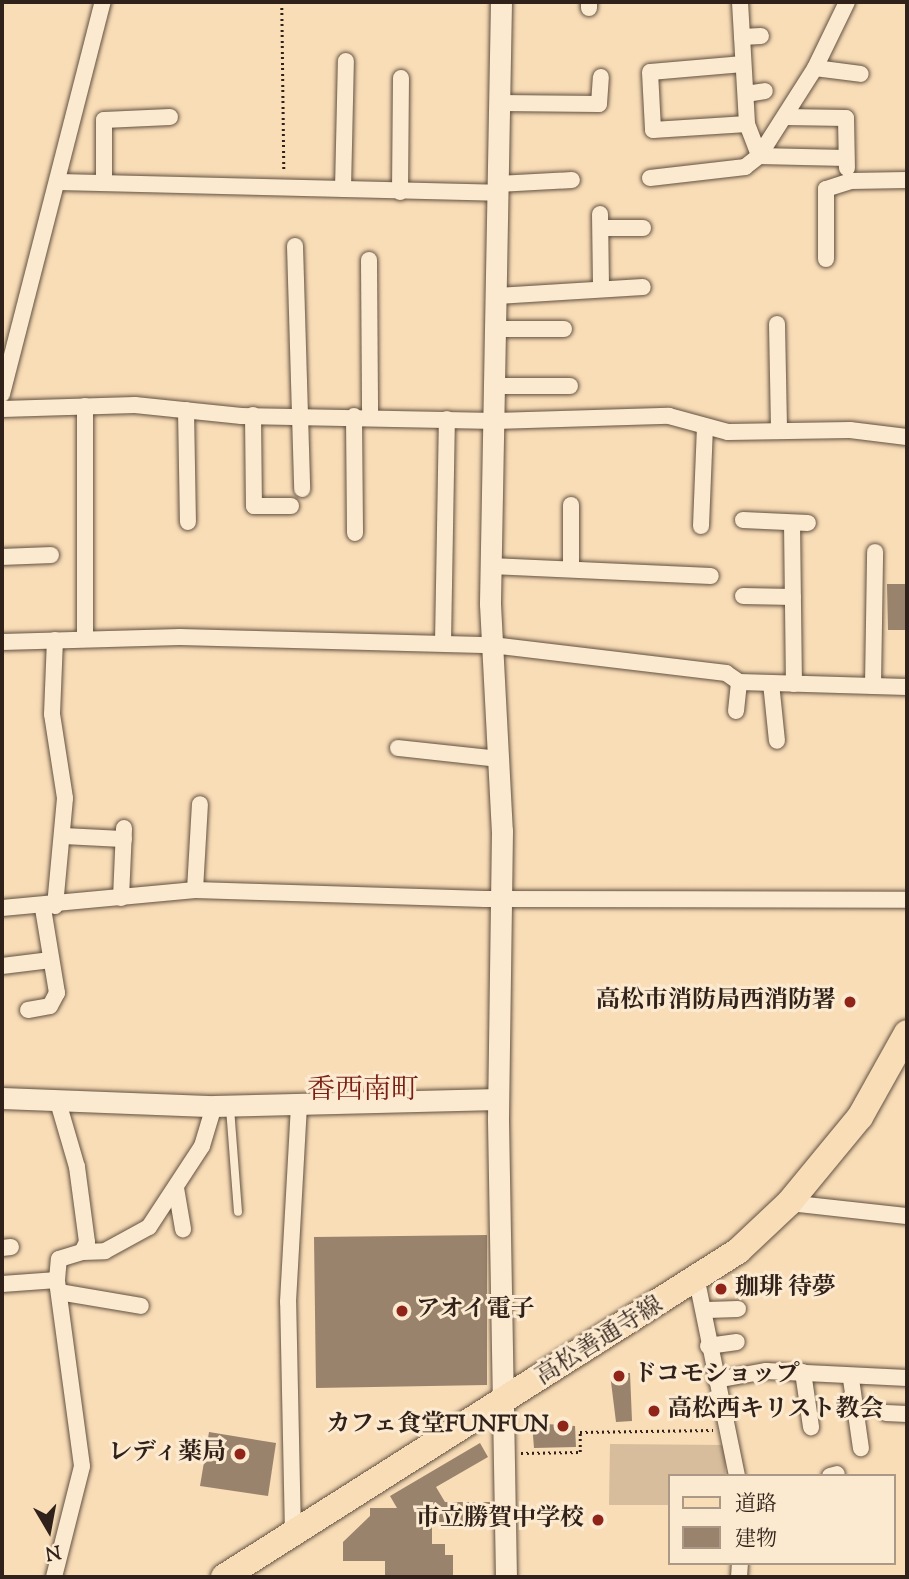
<!DOCTYPE html>
<html>
<head>
<meta charset="utf-8">
<style>
	body { margin:0 }
	#map { position:relative; width:909px; height:1579px; overflow:hidden; background:#f9ddb7; font-family:"Sorts Mill Goudy","Noto Serif JP",serif }
	div>[style] { position:absolute }
	[style*='--x'] { left:calc(var(--x)*1px); top:calc(var(--y)*1px); width:calc(var(--w)*1px); rotate:calc(var(--a)*1deg) }
	.green>* { inset:0; background:#d7bd9c }
	.building>* { inset:0; background:#99836c }
	.path>* { height:2.5px; margin-top:-1.25px; transform-origin:0; background:repeating-linear-gradient(90deg,#30221a 0 2px,transparent 0 5.5px) }
	.roads { filter:drop-shadow(0 0 2px #625141) drop-shadow(0 0 2px #625141) }
	.service>* { height:8px; margin:-4px; padding:0 4px; transform-origin:4px; border-radius:4px; background:#fbe9d0 }
	.minor>* { height:16px; margin:-8px; padding:0 8px; transform-origin:8px; border-radius:8px; background:#fbe9d0 }
	.tertiary>* { height:21px; margin:-10.5px; padding:0 10.5px; transform-origin:10.5px; border-radius:10.5px; background:#fbe9d0 }
	.primary>* { height:26px; margin:-13px; padding:0 13px; transform-origin:13px; border-radius:13px; background:#f9ddb7 }
	.dots>* { width:19px; height:19px; translate:-50% -50%; box-sizing:border-box; border:4px solid #fbe9d0; border-radius:50% }
	span { translate:-50% -50%; white-space:nowrap; text-align:center; line-height:1.15; -webkit-text-stroke:6px #fbe9d0; paint-order:stroke }
	.poi-label { font-size:24px; color:#30221a; font-weight:700 }
	.right { translate:-100% -50%; text-align:right }
	.left { translate:0 -50%; text-align:left }
	.street-label { font-size:24px; color:#30221a }
	.quarter-label { font-size:28px; color:#7a1f14 }
	.frame { position:absolute; inset:0; border:4px solid #30221a; pointer-events:none }
	.legend { position:absolute; left:668px; top:1474px; width:228px; height:91px; box-sizing:border-box; background:#fbe9d0; border:2px solid #aa9987; margin:0; padding:9px 12px; list-style:none; font-size:21px; color:#30221a }
	.legend li { display:flex; align-items:center; gap:14px; height:35px }
	.legend b { width:35px; border:2px solid #aa9987 }
	.north { position:absolute; left:14px; top:1495px; width:70px; height:70px; -webkit-text-stroke:5px #fbe9d0; paint-order:stroke; rotate:170deg; font-size:19px; font-weight:700; line-height:28px; text-align:center; color:#30221a }
	.north::after { content:''; display:block; margin:auto; width:24px; height:32px; background:#30221a; clip-path:polygon(50% 0,100% 100%,50% 72%,0 100%) }
</style>
</head>
<body>
<div id="map">
	<div class="green">
		<div style="clip-path:polygon(610px 1444px,726px 1445px,725px 1476px,669px 1476px,669px 1505px,609px 1505px)"></div>
	</div>
	<div class="building">
		<div style="clip-path:polygon(887px 584px,907px 584px,907px 630px,888px 630px)"></div>
		<div style="clip-path:polygon(487px 1235px,487px 1385px,316px 1388px,314px 1237px)"></div>
		<div style="clip-path:polygon(630px 1373px,632px 1421px,616px 1422px,610px 1374px)"></div>
		<div style="clip-path:polygon(532px 1423px,575px 1426px,576px 1447px,534px 1448px)"></div>
		<div style="clip-path:polygon(209px 1432px,276px 1443px,268px 1496px,200px 1486px)"></div>
		<div style="clip-path:polygon(480px 1443px,488px 1457px,436px 1487px,445px 1502px,490px 1502px,490px 1516px,480px 1517px,479px 1527px,432px 1521px,432px 1544px,445px 1544px,445px 1555px,453px 1555px,453px 1575px,385px 1577px,385px 1561px,343px 1561px,343px 1542px,370px 1516px,370px 1508px,397px 1508px,390px 1496px)"></div>
	</div>
	<div class="path">
		<div style="--x:282;--y:2;--w:170;--a:89.3"></div>
		<div style="--x:521;--y:1453;--w:59;--a:-1"></div>
		<div style="--x:580;--y:1452;--w:20;--a:-90"></div>
		<div style="--x:580;--y:1432;--w:133;--a:-0.9"></div>
	</div>
	<div class="roads">
		<div class="service">
			<div style="--x:230;--y:1108;--w:104;--a:85.6"></div>
		</div>
		<div class="minor">
			<div style="--x:589;--y:2;--w:6;--a:90"></div>
			<div style="--x:740;--y:2;--w:122;--a:86.7"></div>
			<div style="--x:747;--y:124;--w:34;--a:69"></div>
			<div style="--x:759;--y:156;--w:104;--a:-57.5"></div>
			<div style="--x:815;--y:68;--w:73;--a:-64.1"></div>
			<div style="--x:742;--y:37;--w:19;--a:-3"></div>
			<div style="--x:743;--y:64;--w:93;--a:175.1"></div>
			<div style="--x:650;--y:72;--w:58;--a:87"></div>
			<div style="--x:653;--y:130;--w:94;--a:-3.7"></div>
			<div style="--x:815;--y:68;--w:46;--a:7.4"></div>
			<div style="--x:746;--y:94;--w:19;--a:-9"></div>
			<div style="--x:500;--y:103;--w:99;--a:0.6"></div>
			<div style="--x:599;--y:104;--w:27;--a:-86"></div>
			<div style="--x:785;--y:117;--w:61;--a:0.9"></div>
			<div style="--x:846;--y:118;--w:50;--a:88.9"></div>
			<div style="--x:650;--y:178;--w:96;--a:-6.6"></div>
			<div style="--x:745;--y:167;--w:18;--a:-38"></div>
			<div style="--x:759;--y:156;--w:87;--a:1.3"></div>
			<div style="--x:59;--y:182;--w:438;--a:1.4"></div>
			<div style="--x:104;--y:182;--w:62;--a:-90"></div>
			<div style="--x:104;--y:120;--w:66;--a:-2.6"></div>
			<div style="--x:498;--y:184;--w:74;--a:-3.1"></div>
			<div style="--x:343;--y:189;--w:128;--a:-88.7"></div>
			<div style="--x:400;--y:192;--w:114;--a:-89.5"></div>
			<div style="--x:600;--y:214;--w:75;--a:89.2"></div>
			<div style="--x:602;--y:228;--w:41;--a:0"></div>
			<div style="--x:295;--y:246;--w:243;--a:88.3"></div>
			<div style="--x:826;--y:259;--w:70;--a:-90"></div>
			<div style="--x:826;--y:189;--w:25;--a:-18"></div>
			<div style="--x:850;--y:181;--w:57;--a:-1"></div>
			<div style="--x:369;--y:260;--w:155;--a:89.6"></div>
			<div style="--x:497;--y:296;--w:146;--a:-3.5"></div>
			<div style="--x:777;--y:324;--w:107;--a:88.9"></div>
			<div style="--x:497;--y:329;--w:67;--a:0"></div>
			<div style="--x:496;--y:386;--w:74;--a:0"></div>
			<div style="--x:2;--y:394;--w:405;--a:-75.6"></div>
			<div style="--x:2;--y:409;--w:133;--a:-1.7"></div>
			<div style="--x:135;--y:405;--w:107;--a:5.9"></div>
			<div style="--x:241;--y:416;--w:255;--a:1.1"></div>
			<div style="--x:496;--y:421;--w:173;--a:-1.7"></div>
			<div style="--x:669;--y:416;--w:61;--a:15.2"></div>
			<div style="--x:728;--y:432;--w:122;--a:-0.9"></div>
			<div style="--x:850;--y:430;--w:57;--a:7"></div>
			<div style="--x:186;--y:410;--w:112;--a:89"></div>
			<div style="--x:253;--y:415;--w:91;--a:89.4"></div>
			<div style="--x:254;--y:506;--w:37;--a:0"></div>
			<div style="--x:354;--y:416;--w:117;--a:89.5"></div>
			<div style="--x:571;--y:505;--w:64;--a:90"></div>
			<div style="--x:743;--y:520;--w:65;--a:2.6"></div>
			<div style="--x:792;--y:523;--w:161;--a:89.3"></div>
			<div style="--x:701;--y:526;--w:99;--a:-87.7"></div>
			<div style="--x:2;--y:557;--w:49;--a:-2.3"></div>
			<div style="--x:491;--y:566;--w:220;--a:2.6"></div>
			<div style="--x:743;--y:596;--w:50;--a:1.1"></div>
			<div style="--x:85;--y:639;--w:233;--a:-90"></div>
			<div style="--x:2;--y:642;--w:178;--a:-1.6"></div>
			<div style="--x:180;--y:637;--w:312;--a:1.5"></div>
			<div style="--x:492;--y:645;--w:236;--a:6.8"></div>
			<div style="--x:726;--y:673;--w:16;--a:35"></div>
			<div style="--x:739;--y:682;--w:168;--a:1.7"></div>
			<div style="--x:443;--y:643;--w:224;--a:-89"></div>
			<div style="--x:771;--y:683;--w:58;--a:84.1"></div>
			<div style="--x:873;--y:686;--w:134;--a:-89.1"></div>
			<div style="--x:736;--y:711;--w:29;--a:-84"></div>
			<div style="--x:398;--y:748;--w:103;--a:6.2"></div>
			<div style="--x:62;--y:836;--w:62;--a:2.8"></div>
			<div style="--x:195;--y:890;--w:86;--a:-86.7"></div>
			<div style="--x:121;--y:898;--w:70;--a:-87.5"></div>
			<div style="--x:55;--y:906;--w:108;--a:-84.7"></div>
			<div style="--x:65;--y:798;--w:85;--a:-98.8"></div>
			<div style="--x:52;--y:714;--w:74;--a:-87.7"></div>
			<div style="--x:2;--y:908;--w:194;--a:-5.3"></div>
			<div style="--x:195;--y:890;--w:290;--a:1.8"></div>
			<div style="--x:485;--y:899;--w:422;--a:0.1"></div>
			<div style="--x:2;--y:966;--w:49;--a:-7"></div>
			<div style="--x:28;--y:1010;--w:22;--a:-10"></div>
			<div style="--x:50;--y:1006;--w:15;--a:-62"></div>
			<div style="--x:57;--y:993;--w:86;--a:-99.4"></div>
			<div style="--x:176;--y:1188;--w:42;--a:80.3"></div>
			<div style="--x:789;--y:1203;--w:119;--a:6.3"></div>
			<div style="--x:2;--y:1248;--w:9;--a:-6"></div>
			<div style="--x:82;--y:1252;--w:23;--a:-2"></div>
			<div style="--x:105;--y:1251;--w:50;--a:-28.6"></div>
			<div style="--x:149;--y:1227;--w:97;--a:-56.8"></div>
			<div style="--x:202;--y:1146;--w:42;--a:-73.3"></div>
			<div style="--x:697;--y:1281;--w:199;--a:78.4"></div>
			<div style="--x:2;--y:1284;--w:55;--a:-4.2"></div>
			<div style="--x:57;--y:1280;--w:21;--a:-85"></div>
			<div style="--x:59;--y:1259;--w:24;--a:-17"></div>
			<div style="--x:82;--y:1252;--w:11;--a:-63"></div>
			<div style="--x:87;--y:1242;--w:76;--a:-97.6"></div>
			<div style="--x:77;--y:1167;--w:68;--a:-106.3"></div>
			<div style="--x:59;--y:1292;--w:83;--a:9.7"></div>
			<div style="--x:707;--y:1310;--w:31;--a:-2"></div>
			<div style="--x:708;--y:1346;--w:29;--a:-8"></div>
			<div style="--x:803;--y:1372;--w:56;--a:81.7"></div>
			<div style="--x:851;--y:1379;--w:70;--a:81.8"></div>
			<div style="--x:716;--y:1380;--w:51;--a:-10.2"></div>
			<div style="--x:766;--y:1371;--w:141;--a:2.8"></div>
			<div style="--x:886;--y:1413;--w:21;--a:3"></div>
			<div style="--x:830;--y:1476;--w:7;--a:-16"></div>
			<div style="--x:293;--y:1534;--w:232;--a:-91.2"></div>
			<div style="--x:288;--y:1302;--w:198;--a:-86.8"></div>
			<div style="--x:54;--y:1577;--w:114;--a:-75.8"></div>
			<div style="--x:82;--y:1466;--w:188;--a:-97.7"></div>
			<div style="--x:739;--y:1577;--w:14;--a:-86"></div>
		</div>
		<div class="tertiary">
			<div style="--x:501;--y:2;--w:602;--a:91.05"></div>
			<div style="--x:490;--y:604;--w:227;--a:87"></div>
			<div style="--x:502;--y:831;--w:289;--a:90.8"></div>
			<div style="--x:498;--y:1120;--w:457;--a:89"></div>
			<div style="--x:2;--y:1098;--w:212;--a:2.2"></div>
			<div style="--x:214;--y:1106;--w:284;--a:-1.4"></div>
		</div>
		<div class="primary">
			<div style="--x:224;--y:1577;--w:609;--a:-32.38"></div>
			<div style="--x:738;--y:1251;--w:70;--a:-43.3"></div>
			<div style="--x:789;--y:1203;--w:112;--a:-50.5"></div>
			<div style="--x:860;--y:1117;--w:96;--a:-60.8"></div>
		</div>
	</div>
	<div class="dots">
		<div style="left:850px;top:1002px;background:#8f2418"></div>
		<div style="left:721px;top:1289px;background:#8f2418"></div>
		<div style="left:402px;top:1311px;background:#8f2418"></div>
		<div style="left:619px;top:1376px;background:#8f2418"></div>
		<div style="left:654px;top:1411px;background:#8f2418"></div>
		<div style="left:563px;top:1426px;background:#8f2418"></div>
		<div style="left:240px;top:1454px;background:#8f2418"></div>
		<div style="left:598px;top:1520px;background:#8f2418"></div>
	</div>
	<div class="poi-label">
		<span class="right" style="left:836px;top:1002px">高松市消防局西消防署</span>
		<span class="left" style="left:735px;top:1289px">珈琲 待夢</span>
		<span class="left" style="left:416px;top:1311px">アオイ電子</span>
		<span class="left" style="left:633px;top:1376px">ドコモショップ</span>
		<span class="left" style="left:668px;top:1411px">高松西キリスト教会</span>
		<span class="right" style="left:549px;top:1426px">カフェ食堂FUNFUN</span>
		<span class="right" style="left:226px;top:1454px">レディ薬局</span>
		<span class="right" style="left:584px;top:1520px">市立勝賀中学校</span>
	</div>
	<div class="street-label">
		<span style="left:600px;top:1342px;rotate:-32deg">高松善通寺線</span>
	</div>
	<div class="quarter-label">
		<span style="left:363px;top:1091px">香西南町</span>
	</div>
	<div class="frame"></div>
	<ul class="legend">
	<li><b style="height:9px;background:#f9ddb7"></b>道路</li>
	<li><b style="height:19px;background:#99836c"></b>建物</li>
	</ul>
	<div class="north">N</div>
</div>
</body>
</html>
